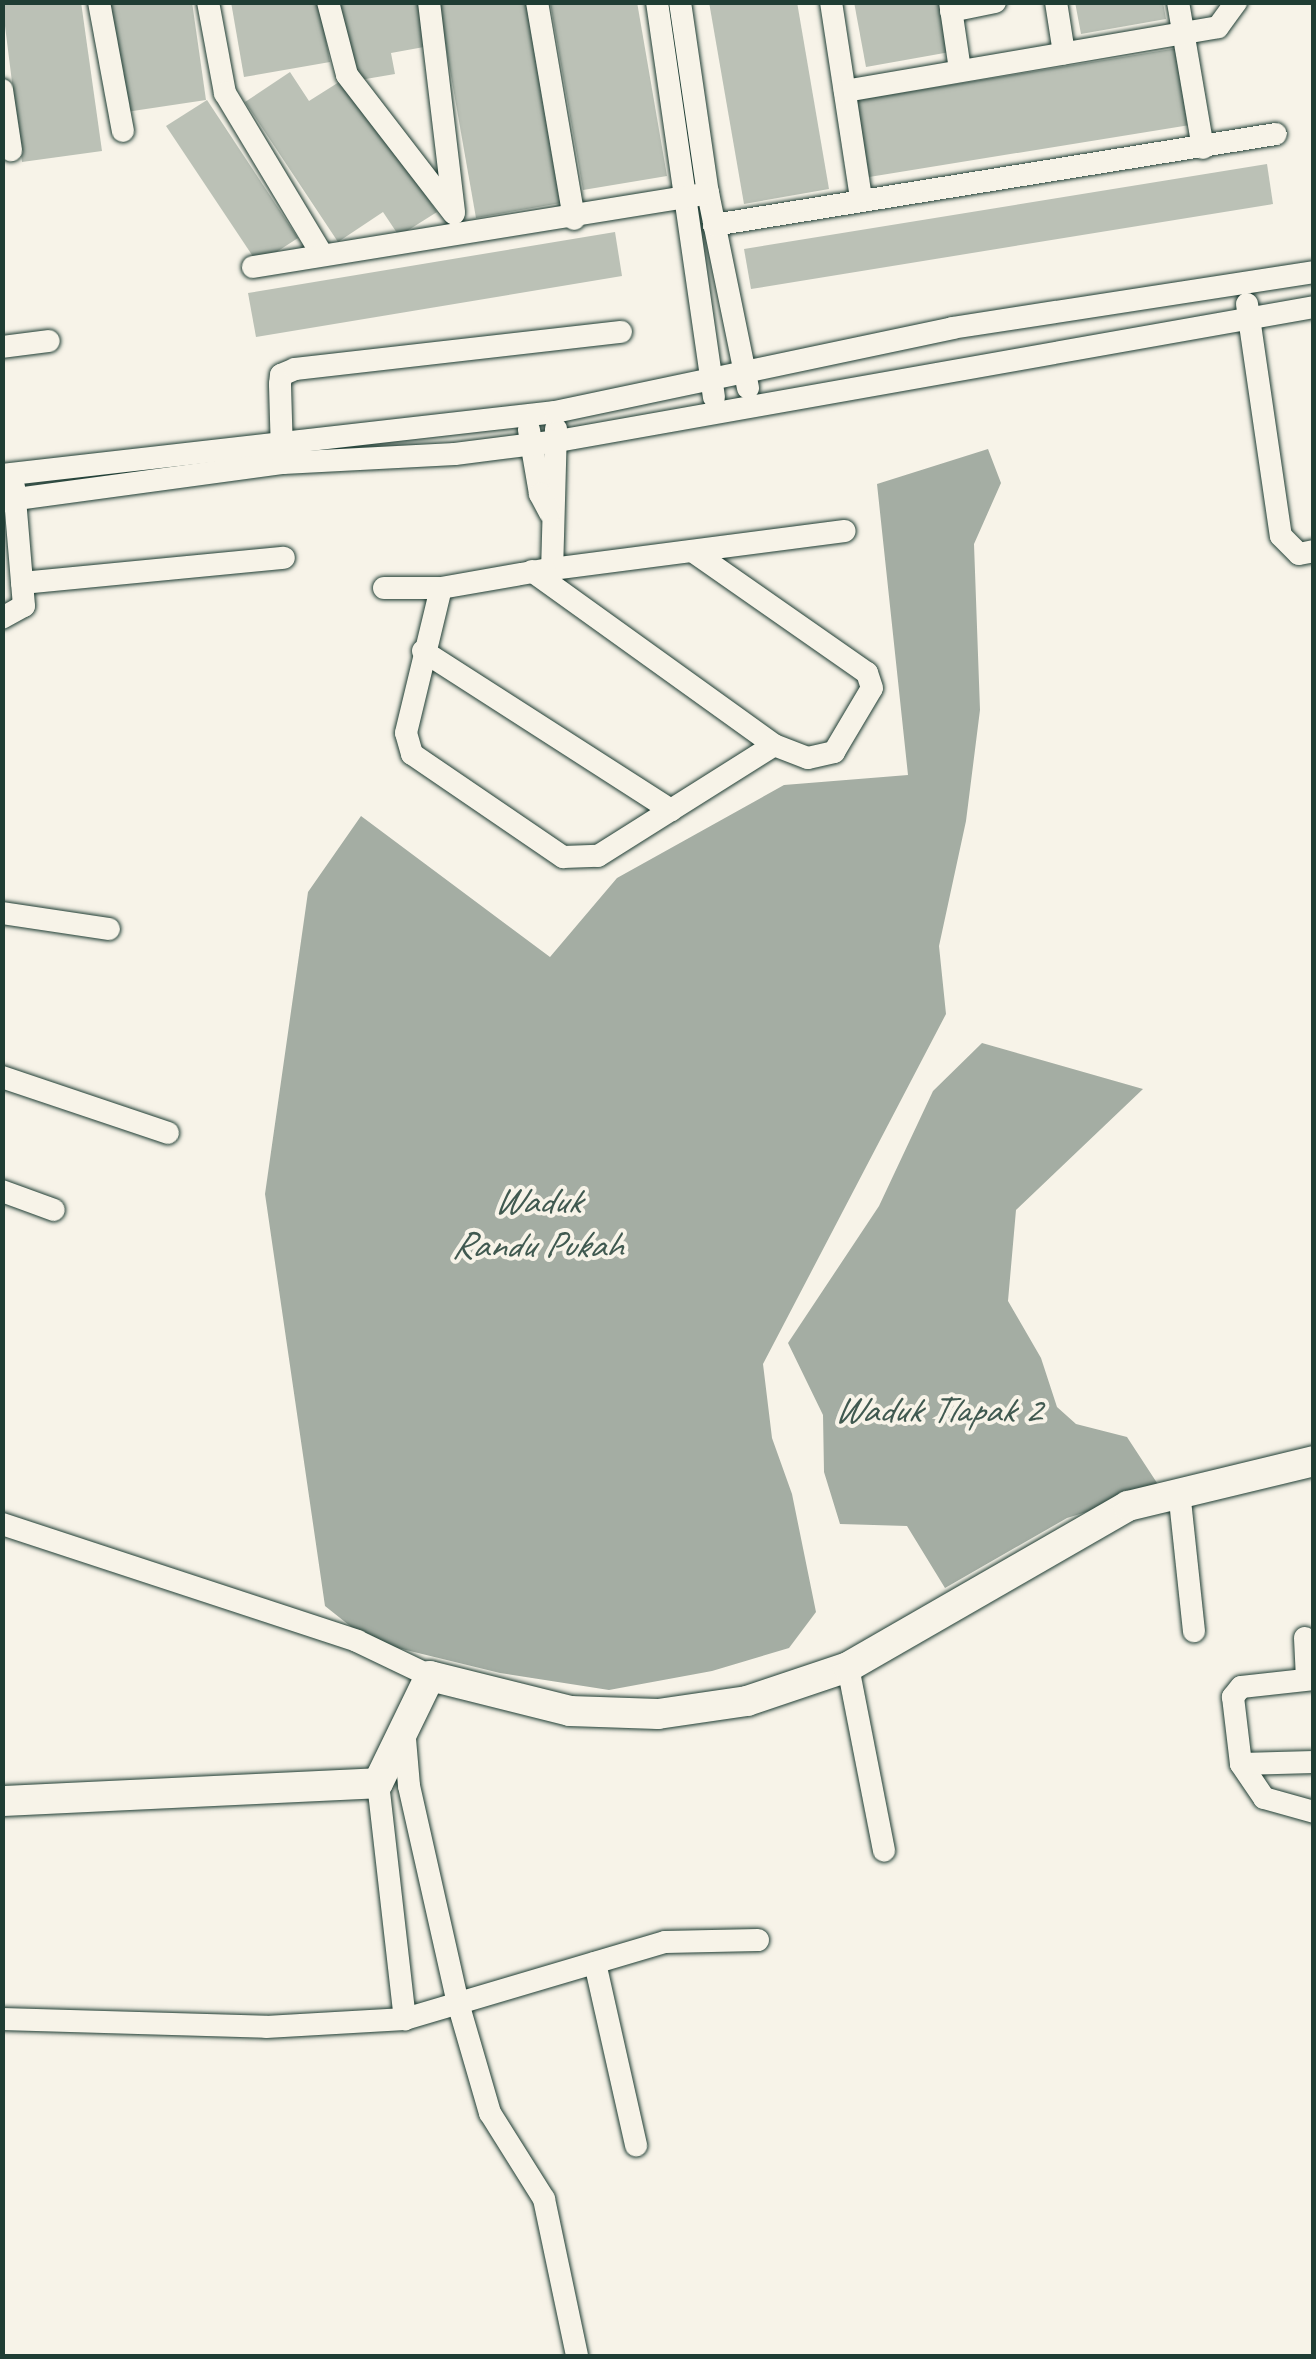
<!DOCTYPE html>
<html>
<head>
<meta charset="utf-8">
<style>
	body { margin:0 }
	#map { position:relative; width:1316px; height:2359px; overflow:hidden; background:#f7f3e8; font-family:Caveat,sans-serif }
	div>[style] { position:absolute }
	[style*='--x'] { left:calc(var(--x)*1px); top:calc(var(--y)*1px); width:calc(var(--w)*1px); rotate:calc(var(--a)*1deg) }
	.water>* { inset:0; background:#a4ada3 }
	.building>* { inset:0; background:#bbc1b6 }
	.roads { filter:drop-shadow(0 0 2px #1f3d34) drop-shadow(0 0 2px #1f3d34) }
	.minor>* { height:22px; margin:-11px; padding:0 11px; transform-origin:11px; border-radius:11px; background:#f7f3e8 }
	.secondary>* { height:30px; margin:-15px; padding:0 15px; transform-origin:15px; border-radius:15px; background:#f7f3e8 }
	span { translate:-50% -50%; white-space:nowrap; text-align:center; line-height:1.15; -webkit-text-stroke:8px #f7f3e8; paint-order:stroke }
	.water-label { font-size:38px; color:#405950; font-style:italic }
	.frame { position:absolute; inset:0; border:5px solid #1f3d34; pointer-events:none }
</style>
</head>
<body>
<div id="map">
	<div class="water">
		<div style="clip-path:polygon(988px 449px,1001px 483px,974px 544px,980px 710px,966px 821px,939px 946px,946px 1014px,763px 1364px,772px 1438px,792px 1494px,816px 1612px,789px 1648px,712px 1671px,609px 1690px,500px 1673px,369px 1641px,325px 1606px,265px 1194px,308px 892px,361px 816px,550px 957px,617px 878px,784px 785px,908px 775px,877px 484px)"></div>
		<div style="clip-path:polygon(982px 1043px,1143px 1089px,1016px 1210px,1008px 1301px,1041px 1358px,1057px 1407px,1076px 1424px,1127px 1437px,1161px 1489px,1067px 1518px,945px 1588px,907px 1526px,840px 1524px,824px 1472px,823px 1415px,788px 1343px,879px 1206px,933px 1091px)"></div>
	</div>
	<div class="building">
		<div style="clip-path:polygon(2px 2px,81px 2px,102px 151px,22px 162px)"></div>
		<div style="clip-path:polygon(110px 2px,192px 2px,206px 100px,126px 112px)"></div>
		<div style="clip-path:polygon(231px 2px,319px 2px,330px 62px,244px 77px)"></div>
		<div style="clip-path:polygon(340px 2px,427px 2px,435px 45px,391px 53px,395px 74px,354px 81px)"></div>
		<div style="clip-path:polygon(438px 2px,526px 2px,561px 203px,476px 218px)"></div>
		<div style="clip-path:polygon(550px 2px,637px 2px,667px 176px,583px 190px)"></div>
		<div style="clip-path:polygon(709px 2px,797px 2px,829px 189px,744px 204px)"></div>
		<div style="clip-path:polygon(854px 2px,942px 2px,950px 52px,866px 67px)"></div>
		<div style="clip-path:polygon(1075px 2px,1163px 2px,1166px 19px,1081px 34px)"></div>
		<div style="clip-path:polygon(1184px 47px,1196px 124px,863px 178px,851px 101px)"></div>
		<div style="clip-path:polygon(290px 72px,309px 101px,347px 77px,437px 212px,399px 236px,383px 212px,338px 242px,245px 102px)"></div>
		<div style="clip-path:polygon(207px 100px,298px 238px,258px 264px,166px 126px)"></div>
		<div style="clip-path:polygon(1267px 164px,1273px 204px,751px 289px,744px 249px)"></div>
		<div style="clip-path:polygon(615px 232px,622px 276px,256px 337px,248px 293px)"></div>
	</div>
	<div class="roads">
		<div class="minor">
			<div style="--x:99;--y:2;--w:131;--a:79.5"></div>
			<div style="--x:208;--y:2;--w:93;--a:79.4"></div>
			<div style="--x:225;--y:93;--w:187;--a:59"></div>
			<div style="--x:328;--y:2;--w:75;--a:75.4"></div>
			<div style="--x:347;--y:75;--w:175;--a:52.4"></div>
			<div style="--x:429;--y:2;--w:211;--a:83.2"></div>
			<div style="--x:537;--y:2;--w:220;--a:80.3"></div>
			<div style="--x:657;--y:2;--w:399;--a:81.8"></div>
			<div style="--x:680;--y:2;--w:193;--a:81.7"></div>
			<div style="--x:708;--y:193;--w:199;--a:78.4"></div>
			<div style="--x:831;--y:2;--w:199;--a:81.3"></div>
			<div style="--x:950;--y:2;--w:69;--a:81.6"></div>
			<div style="--x:1056;--y:2;--w:52;--a:81.1"></div>
			<div style="--x:1178;--y:2;--w:148;--a:80.3"></div>
			<div style="--x:951;--y:11;--w:45;--a:-11.6"></div>
			<div style="--x:2;--y:90;--w:61;--a:81.5"></div>
			<div style="--x:845;--y:91;--w:378;--a:-9.7"></div>
			<div style="--x:1218;--y:27;--w:31;--a:-54"></div>
			<div style="--x:714;--y:225;--w:569;--a:-9.2"></div>
			<div style="--x:253;--y:267;--w:461;--a:-9.2"></div>
			<div style="--x:1247;--y:304;--w:234;--a:81.7"></div>
			<div style="--x:1281;--y:536;--w:25;--a:45"></div>
			<div style="--x:1299;--y:554;--w:15;--a:-11"></div>
			<div style="--x:2;--y:347;--w:47;--a:-7.3"></div>
			<div style="--x:556;--y:429;--w:140;--a:91.6"></div>
			<div style="--x:552;--y:569;--w:295;--a:-7.4"></div>
			<div style="--x:529;--y:430;--w:65;--a:80.2"></div>
			<div style="--x:540;--y:494;--w:21;--a:62"></div>
			<div style="--x:282;--y:453;--w:69;--a:-91.7"></div>
			<div style="--x:280;--y:384;--w:9;--a:-84"></div>
			<div style="--x:281;--y:375;--w:15;--a:-23"></div>
			<div style="--x:295;--y:369;--w:328;--a:-6.5"></div>
			<div style="--x:2;--y:475;--w:557;--a:-6.5"></div>
			<div style="--x:555;--y:412;--w:406;--a:-11.9"></div>
			<div style="--x:952;--y:328;--w:366;--a:-8.8"></div>
			<div style="--x:2;--y:501;--w:284;--a:-7.7"></div>
			<div style="--x:283;--y:463;--w:172;--a:-3"></div>
			<div style="--x:455;--y:454;--w:104;--a:-7.2"></div>
			<div style="--x:558;--y:441;--w:768;--a:-10.05"></div>
			<div style="--x:532;--y:571;--w:298;--a:35.7"></div>
			<div style="--x:774;--y:745;--w:36;--a:21"></div>
			<div style="--x:808;--y:758;--w:27;--a:-13"></div>
			<div style="--x:834;--y:752;--w:74;--a:-59.3"></div>
			<div style="--x:872;--y:688;--w:16;--a:-108"></div>
			<div style="--x:867;--y:673;--w:210;--a:-145.1"></div>
			<div style="--x:22;--y:583;--w:263;--a:-5.5"></div>
			<div style="--x:384;--y:588;--w:57;--a:0"></div>
			<div style="--x:441;--y:588;--w:105;--a:-9.9"></div>
			<div style="--x:441;--y:588;--w:149;--a:103.6"></div>
			<div style="--x:406;--y:733;--w:22;--a:74"></div>
			<div style="--x:412;--y:754;--w:183;--a:34.3"></div>
			<div style="--x:563;--y:857;--w:35;--a:-2"></div>
			<div style="--x:598;--y:856;--w:208;--a:-32.2"></div>
			<div style="--x:2;--y:618;--w:25;--a:-29"></div>
			<div style="--x:24;--y:606;--w:119;--a:-94.8"></div>
			<div style="--x:423;--y:651;--w:295;--a:32.7"></div>
			<div style="--x:2;--y:913;--w:108;--a:8.5"></div>
			<div style="--x:2;--y:1077;--w:175;--a:18.6"></div>
			<div style="--x:2;--y:1191;--w:55;--a:20.1"></div>
			<div style="--x:1179;--y:1491;--w:141;--a:83.9"></div>
			<div style="--x:2;--y:1524;--w:374;--a:18.2"></div>
			<div style="--x:357;--y:1641;--w:81;--a:25.6"></div>
			<div style="--x:1305;--y:1638;--w:41;--a:87.2"></div>
			<div style="--x:848;--y:1667;--w:187;--a:78.9"></div>
			<div style="--x:1314;--y:1679;--w:73;--a:173.7"></div>
			<div style="--x:1241;--y:1687;--w:13;--a:129"></div>
			<div style="--x:1233;--y:1697;--w:67;--a:83.2"></div>
			<div style="--x:1241;--y:1764;--w:41;--a:55.9"></div>
			<div style="--x:1264;--y:1798;--w:52;--a:15.6"></div>
			<div style="--x:405;--y:1739;--w:47;--a:85.1"></div>
			<div style="--x:409;--y:1786;--w:222;--a:77.3"></div>
			<div style="--x:458;--y:2003;--w:115;--a:73.8"></div>
			<div style="--x:490;--y:2113;--w:102;--a:57.9"></div>
			<div style="--x:544;--y:2199;--w:160;--a:78.1"></div>
			<div style="--x:1241;--y:1764;--w:73;--a:-1.6"></div>
			<div style="--x:378;--y:1783;--w:238;--a:83.5"></div>
			<div style="--x:595;--y:1963;--w:187;--a:77.3"></div>
			<div style="--x:2;--y:2019;--w:264;--a:1.7"></div>
			<div style="--x:266;--y:2027;--w:139;--a:-3.3"></div>
			<div style="--x:405;--y:2019;--w:271;--a:-16.5"></div>
			<div style="--x:665;--y:1942;--w:93;--a:-1.2"></div>
		</div>
		<div class="secondary">
			<div style="--x:2;--y:1801;--w:376;--a:-2.7"></div>
			<div style="--x:378;--y:1783;--w:119;--a:-64.1"></div>
			<div style="--x:430;--y:1676;--w:144;--a:14"></div>
			<div style="--x:570;--y:1711;--w:88;--a:2"></div>
			<div style="--x:658;--y:1714;--w:90;--a:-8.3"></div>
			<div style="--x:747;--y:1701;--w:107;--a:-18.6"></div>
			<div style="--x:848;--y:1667;--w:323;--a:-29.9"></div>
			<div style="--x:1128;--y:1506;--w:191;--a:-13.6"></div>
		</div>
	</div>
	<div class="water-label">
		<span style="left:537px;top:1223px">Waduk<br>Randu Pukah</span>
		<span style="left:937px;top:1410px">Waduk Tlapak 2</span>
	</div>
	<div class="frame"></div>
</div>
</body>
</html>
